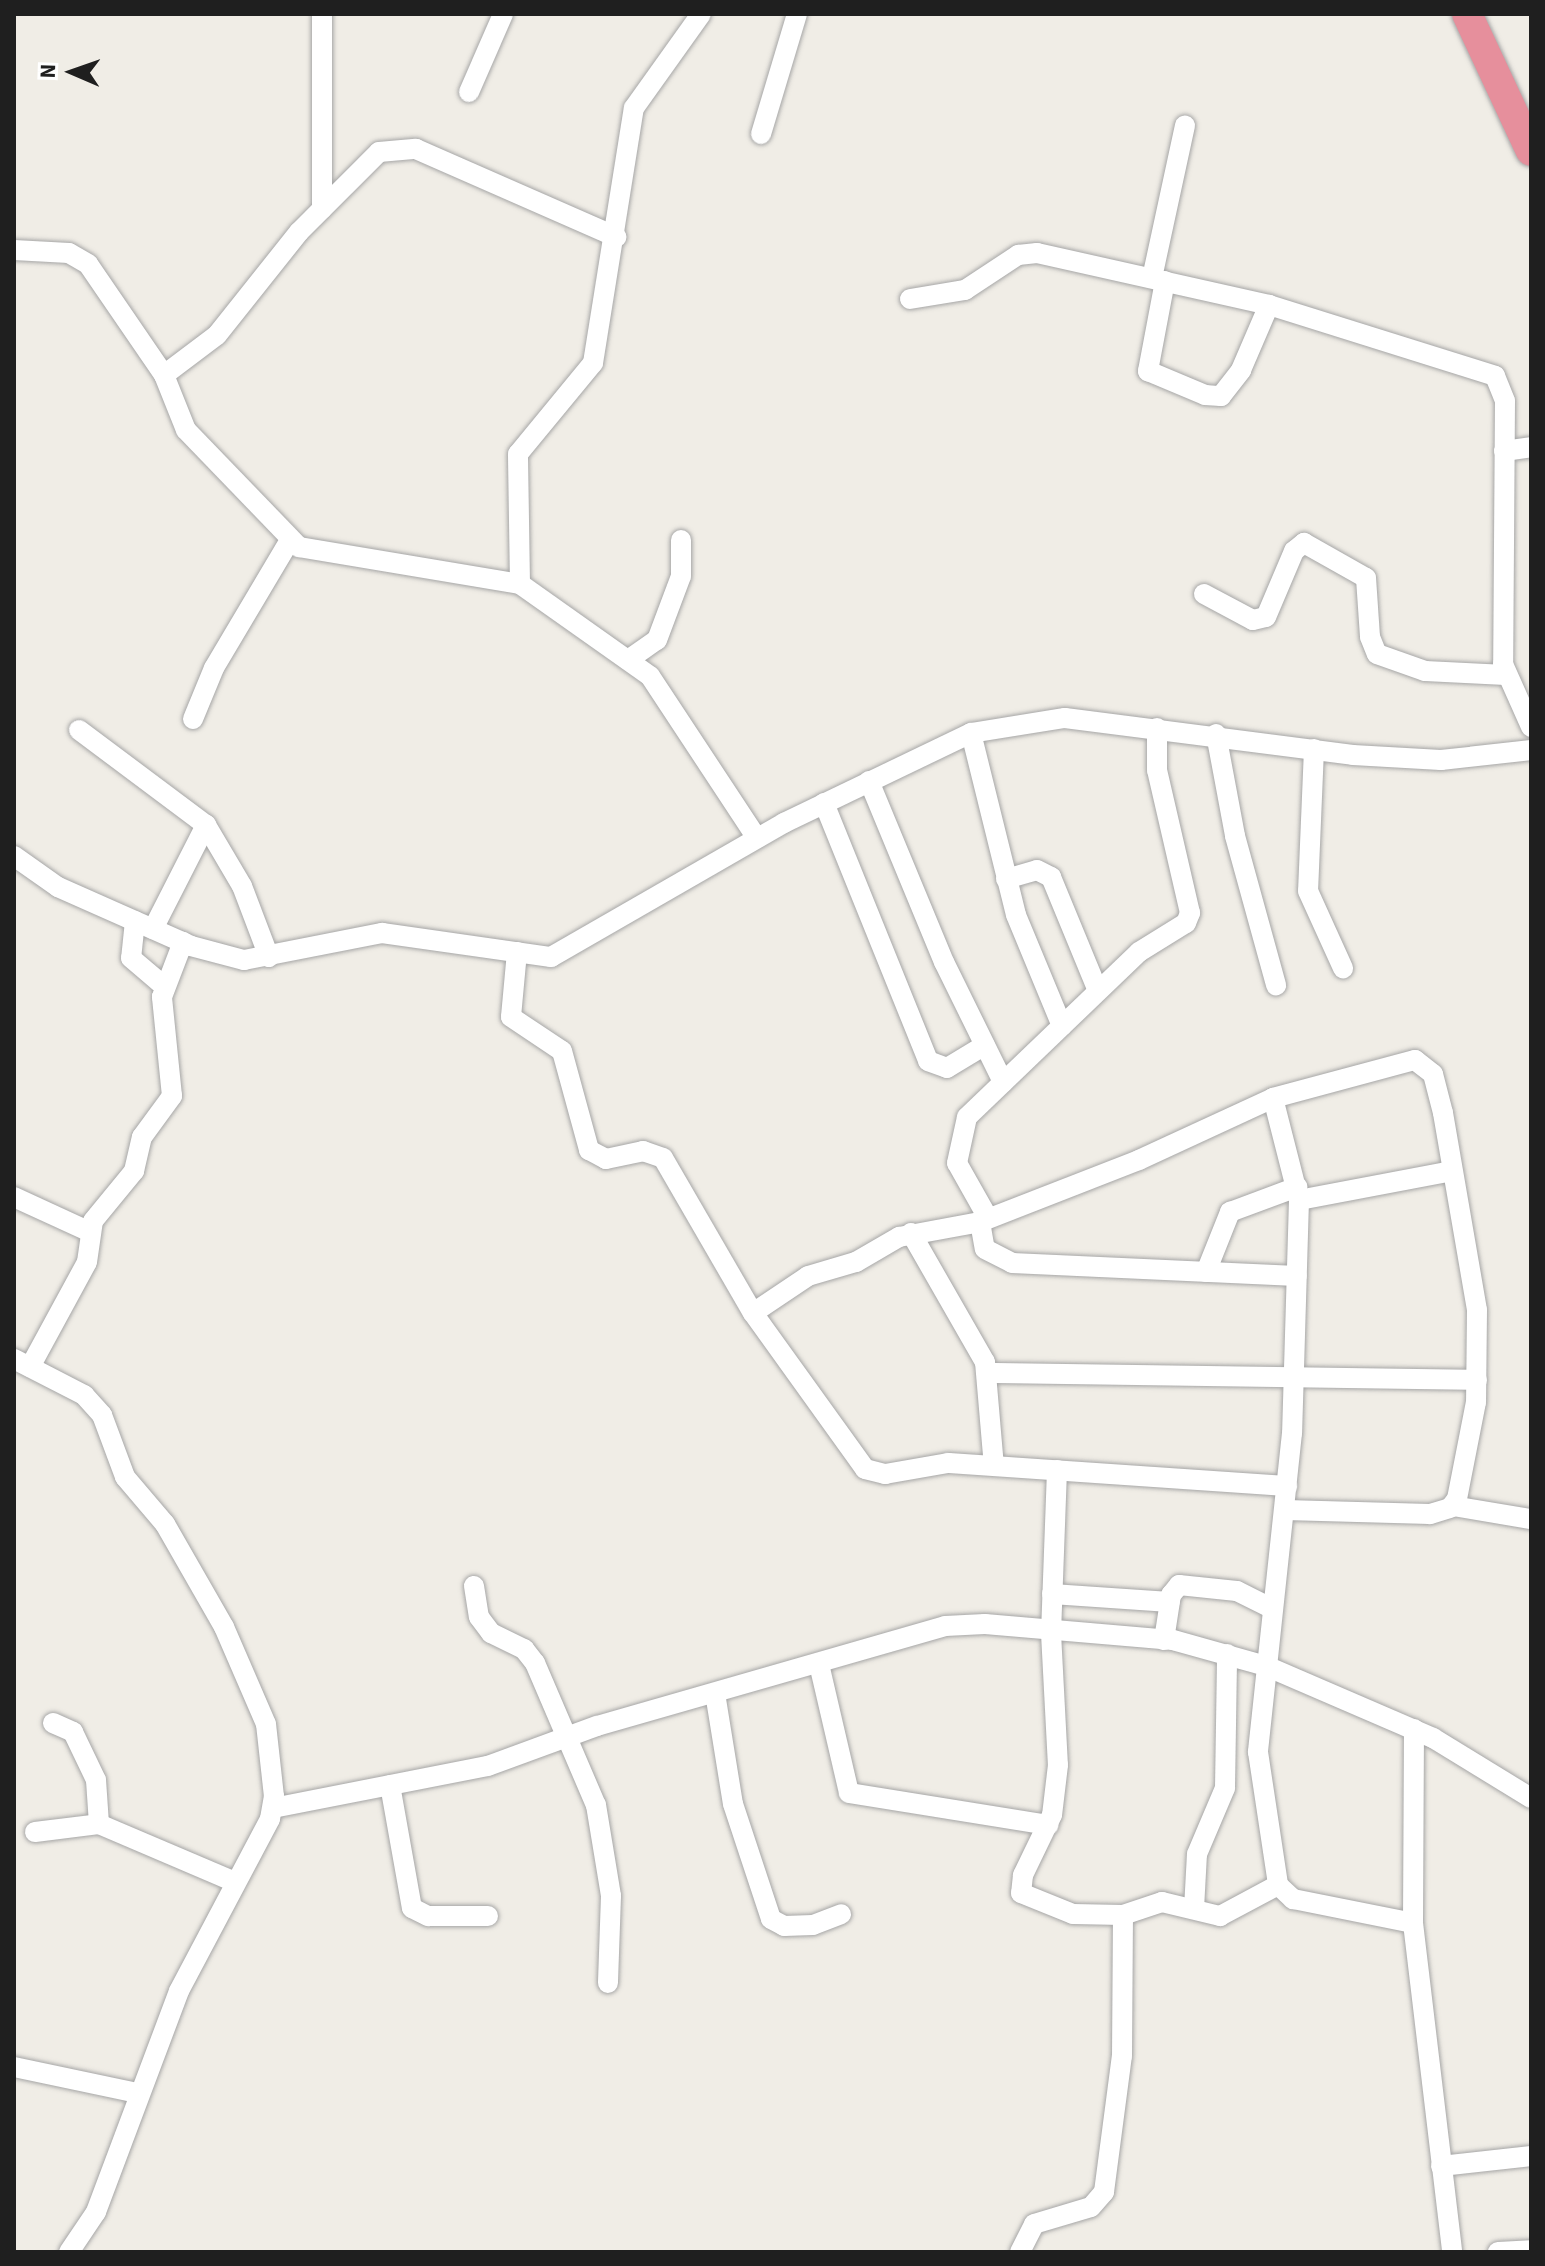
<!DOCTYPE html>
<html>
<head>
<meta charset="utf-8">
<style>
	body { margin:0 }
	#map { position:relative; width:1545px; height:2266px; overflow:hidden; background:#f0ede6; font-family:"Source Sans 3",sans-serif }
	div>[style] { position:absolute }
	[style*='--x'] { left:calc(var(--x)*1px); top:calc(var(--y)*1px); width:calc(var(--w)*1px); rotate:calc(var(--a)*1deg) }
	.roads { filter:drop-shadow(0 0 2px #a6a6a6) drop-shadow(0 0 2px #a6a6a6) }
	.minor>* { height:20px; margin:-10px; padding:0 10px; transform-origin:10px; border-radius:10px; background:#fff }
	.highway>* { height:30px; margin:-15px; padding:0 15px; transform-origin:15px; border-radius:15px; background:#e68f9c }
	span { translate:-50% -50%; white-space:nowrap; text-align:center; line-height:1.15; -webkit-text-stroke:6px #fff; paint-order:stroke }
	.frame { position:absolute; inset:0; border:16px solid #1f1f1f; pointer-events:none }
	.north { position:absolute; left:32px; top:32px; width:80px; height:80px; -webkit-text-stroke:6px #fff; paint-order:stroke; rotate:272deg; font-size:22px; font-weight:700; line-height:32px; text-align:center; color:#1f1f1f }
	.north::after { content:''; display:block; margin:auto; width:28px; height:36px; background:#1f1f1f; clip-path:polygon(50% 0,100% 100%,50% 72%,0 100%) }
</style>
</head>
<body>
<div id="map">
	<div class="roads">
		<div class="minor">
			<div style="--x:322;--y:14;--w:195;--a:90"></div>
			<div style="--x:469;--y:92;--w:85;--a:-66.4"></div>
			<div style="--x:761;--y:134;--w:125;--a:-73.3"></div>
			<div style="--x:14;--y:250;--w:55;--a:3.1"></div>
			<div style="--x:69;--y:253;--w:22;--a:30"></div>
			<div style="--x:88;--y:264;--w:135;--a:55.6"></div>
			<div style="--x:164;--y:375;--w:59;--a:68.2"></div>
			<div style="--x:186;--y:430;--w:163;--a:46"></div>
			<div style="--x:299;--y:547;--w:224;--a:9.5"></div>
			<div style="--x:520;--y:584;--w:159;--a:35.3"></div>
			<div style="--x:650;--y:676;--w:194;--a:56.6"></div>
			<div style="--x:1152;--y:278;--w:156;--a:-77.8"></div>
			<div style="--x:1165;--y:281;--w:92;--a:100.7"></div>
			<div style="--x:1148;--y:371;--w:62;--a:22.8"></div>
			<div style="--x:1205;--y:395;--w:16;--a:4"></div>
			<div style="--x:1221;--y:396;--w:33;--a:-52"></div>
			<div style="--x:1241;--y:370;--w:71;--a:-66.7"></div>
			<div style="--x:910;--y:299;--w:56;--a:-9.3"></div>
			<div style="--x:965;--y:290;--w:64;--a:-33.4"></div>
			<div style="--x:1018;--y:255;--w:19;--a:-6"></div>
			<div style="--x:1037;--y:253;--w:238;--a:12.6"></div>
			<div style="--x:1269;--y:305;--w:237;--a:17.4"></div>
			<div style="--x:1495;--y:376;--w:27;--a:68"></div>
			<div style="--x:1505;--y:401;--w:263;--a:90.4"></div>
			<div style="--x:1503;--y:664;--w:69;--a:66"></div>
			<div style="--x:164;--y:375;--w:66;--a:-37"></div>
			<div style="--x:217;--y:335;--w:132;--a:-51.5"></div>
			<div style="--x:299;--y:232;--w:113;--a:-45"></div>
			<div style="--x:379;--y:152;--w:37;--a:-5"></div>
			<div style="--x:416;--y:149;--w:219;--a:23.7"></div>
			<div style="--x:1504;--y:451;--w:27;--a:-8"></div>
			<div style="--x:520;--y:584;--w:130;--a:-90.9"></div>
			<div style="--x:518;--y:454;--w:118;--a:-50.5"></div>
			<div style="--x:593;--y:363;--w:258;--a:-80.9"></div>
			<div style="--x:634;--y:108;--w:115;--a:-54.5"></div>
			<div style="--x:1204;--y:594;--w:55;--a:28"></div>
			<div style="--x:1253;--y:620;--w:13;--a:-13"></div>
			<div style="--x:1266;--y:617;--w:72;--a:-67"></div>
			<div style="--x:1294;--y:551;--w:13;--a:-39"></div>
			<div style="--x:1304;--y:543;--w:71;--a:29.4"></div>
			<div style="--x:1366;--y:578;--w:59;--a:86.1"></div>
			<div style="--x:1370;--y:637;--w:18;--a:68"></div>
			<div style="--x:1377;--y:654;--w:51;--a:19.5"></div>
			<div style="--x:1425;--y:671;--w:81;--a:2.8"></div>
			<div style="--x:628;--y:660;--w:35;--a:-35"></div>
			<div style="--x:657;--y:640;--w:68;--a:-69.4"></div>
			<div style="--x:681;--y:576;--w:36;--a:-90"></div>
			<div style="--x:193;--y:719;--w:55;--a:-67.6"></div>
			<div style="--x:214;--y:668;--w:149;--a:-59.3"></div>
			<div style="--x:79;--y:730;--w:159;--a:36.8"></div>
			<div style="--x:206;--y:825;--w:71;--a:59.5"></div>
			<div style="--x:242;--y:886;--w:76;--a:69.2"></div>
			<div style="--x:971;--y:733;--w:187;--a:76.1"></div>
			<div style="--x:1016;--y:915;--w:120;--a:67.5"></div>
			<div style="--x:1216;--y:734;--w:104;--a:79.4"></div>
			<div style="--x:1235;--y:836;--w:155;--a:74.6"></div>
			<div style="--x:1314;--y:749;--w:142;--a:92.4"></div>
			<div style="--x:1308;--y:891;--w:85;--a:65.6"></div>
			<div style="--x:869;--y:781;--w:196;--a:67.5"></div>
			<div style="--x:944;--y:962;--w:134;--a:63.8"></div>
			<div style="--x:824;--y:803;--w:278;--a:68"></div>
			<div style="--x:928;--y:1061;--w:20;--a:20"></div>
			<div style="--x:947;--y:1068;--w:44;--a:-31.2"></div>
			<div style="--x:14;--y:856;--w:54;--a:35.2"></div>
			<div style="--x:58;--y:887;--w:145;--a:23.9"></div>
			<div style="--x:191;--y:946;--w:55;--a:14.8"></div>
			<div style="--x:244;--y:960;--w:141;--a:-11.1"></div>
			<div style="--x:382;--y:933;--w:171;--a:8.1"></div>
			<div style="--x:551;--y:957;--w:269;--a:-29.9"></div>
			<div style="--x:784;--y:823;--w:208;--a:-25.7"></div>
			<div style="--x:971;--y:733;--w:95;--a:-9.1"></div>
			<div style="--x:1065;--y:718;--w:290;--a:7.3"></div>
			<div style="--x:1353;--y:755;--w:88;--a:3.3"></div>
			<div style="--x:1441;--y:760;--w:91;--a:-6.3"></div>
			<div style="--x:1006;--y:879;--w:32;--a:-16"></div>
			<div style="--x:1037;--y:870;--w:16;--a:27"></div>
			<div style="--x:1051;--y:877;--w:123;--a:67.6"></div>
			<div style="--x:135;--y:921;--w:37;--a:96"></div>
			<div style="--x:131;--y:958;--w:45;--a:40.5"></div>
			<div style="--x:153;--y:929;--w:117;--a:-63"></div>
			<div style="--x:517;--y:952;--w:65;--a:95.3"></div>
			<div style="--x:511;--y:1017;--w:61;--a:33.7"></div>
			<div style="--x:562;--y:1051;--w:103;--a:74.7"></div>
			<div style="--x:589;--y:1150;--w:19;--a:28"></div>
			<div style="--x:606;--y:1159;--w:38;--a:-12"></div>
			<div style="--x:643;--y:1151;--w:21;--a:19"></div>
			<div style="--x:663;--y:1158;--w:179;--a:59.9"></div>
			<div style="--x:753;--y:1313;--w:192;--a:54.3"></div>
			<div style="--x:865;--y:1469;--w:21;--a:14"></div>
			<div style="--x:885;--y:1474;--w:64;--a:-9.9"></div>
			<div style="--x:948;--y:1463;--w:340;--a:3.9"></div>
			<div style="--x:1273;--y:1098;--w:105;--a:75.7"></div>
			<div style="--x:1299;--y:1200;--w:233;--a:91.7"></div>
			<div style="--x:1292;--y:1433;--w:321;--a:96.1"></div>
			<div style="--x:1258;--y:1752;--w:134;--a:81.4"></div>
			<div style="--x:1278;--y:1885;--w:21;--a:43"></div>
			<div style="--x:1293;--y:1899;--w:122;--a:11.3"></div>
			<div style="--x:14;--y:1197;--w:84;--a:24.7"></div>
			<div style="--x:1299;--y:1200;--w:156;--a:-10.7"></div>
			<div style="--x:988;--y:1218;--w:63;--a:-119.4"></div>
			<div style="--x:957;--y:1163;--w:47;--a:-77.7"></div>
			<div style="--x:967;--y:1117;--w:238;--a:-43.8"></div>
			<div style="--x:1139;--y:952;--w:55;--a:-31.7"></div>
			<div style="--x:1186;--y:923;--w:11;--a:-68"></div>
			<div style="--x:1190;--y:913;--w:147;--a:-103"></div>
			<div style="--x:1157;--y:770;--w:42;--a:-90"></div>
			<div style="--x:980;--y:1222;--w:27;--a:80"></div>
			<div style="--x:985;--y:1249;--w:30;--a:27"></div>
			<div style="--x:1012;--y:1263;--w:285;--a:2.6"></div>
			<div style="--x:911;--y:1233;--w:149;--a:60.2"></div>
			<div style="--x:985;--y:1362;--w:104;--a:85.1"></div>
			<div style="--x:1206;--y:1272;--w:65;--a:-68.2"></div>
			<div style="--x:1230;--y:1212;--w:72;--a:-20.5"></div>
			<div style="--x:753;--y:1313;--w:66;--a:-33.9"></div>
			<div style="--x:808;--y:1276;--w:50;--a:-16.3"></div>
			<div style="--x:856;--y:1262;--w:50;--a:-30.2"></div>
			<div style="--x:899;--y:1237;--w:82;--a:-10.5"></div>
			<div style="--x:980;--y:1222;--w:171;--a:-21.3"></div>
			<div style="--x:1139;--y:1160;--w:148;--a:-24.8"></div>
			<div style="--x:1273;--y:1098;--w:147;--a:-15"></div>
			<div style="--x:1415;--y:1060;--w:23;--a:38"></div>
			<div style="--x:1433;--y:1074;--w:40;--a:75.6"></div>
			<div style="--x:1443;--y:1113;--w:200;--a:80.2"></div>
			<div style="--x:1477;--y:1310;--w:92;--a:90.6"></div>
			<div style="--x:1476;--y:1402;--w:99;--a:101.1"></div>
			<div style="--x:1457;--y:1499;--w:11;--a:128"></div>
			<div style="--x:1450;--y:1508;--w:21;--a:163"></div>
			<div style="--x:1430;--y:1514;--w:145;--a:-178.4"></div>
			<div style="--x:14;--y:1359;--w:79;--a:27.2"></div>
			<div style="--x:84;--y:1395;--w:27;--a:48"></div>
			<div style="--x:102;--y:1415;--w:66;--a:69.6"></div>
			<div style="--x:125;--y:1477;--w:62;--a:49.6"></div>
			<div style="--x:165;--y:1524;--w:119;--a:60.2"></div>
			<div style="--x:224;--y:1627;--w:106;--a:66.6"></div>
			<div style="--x:266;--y:1724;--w:72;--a:83.7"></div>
			<div style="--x:274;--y:1796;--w:23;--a:100"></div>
			<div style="--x:270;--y:1819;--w:195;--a:117.9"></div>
			<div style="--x:179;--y:1991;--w:236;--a:110.6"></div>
			<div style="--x:96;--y:2212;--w:48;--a:124"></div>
			<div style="--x:30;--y:1367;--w:119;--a:-61.5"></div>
			<div style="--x:87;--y:1262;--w:41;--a:-81.7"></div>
			<div style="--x:93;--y:1221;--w:65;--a:-50.6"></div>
			<div style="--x:134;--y:1171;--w:35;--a:-77"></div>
			<div style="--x:142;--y:1137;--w:51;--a:-53.8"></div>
			<div style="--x:172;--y:1096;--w:100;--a:-95.8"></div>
			<div style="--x:162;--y:997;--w:59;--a:-69.1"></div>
			<div style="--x:988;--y:1373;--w:489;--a:0.8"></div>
			<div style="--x:1057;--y:1470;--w:163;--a:92.1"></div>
			<div style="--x:1051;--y:1633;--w:132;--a:87"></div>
			<div style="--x:1058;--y:1765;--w:50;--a:96.8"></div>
			<div style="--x:1052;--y:1815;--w:67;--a:115.8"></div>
			<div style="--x:1023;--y:1875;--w:18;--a:96"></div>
			<div style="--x:1021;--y:1893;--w:56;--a:22"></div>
			<div style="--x:1073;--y:1914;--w:50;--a:1.1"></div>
			<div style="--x:1453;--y:1506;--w:79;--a:9.5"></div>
			<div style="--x:474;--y:1586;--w:31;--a:81"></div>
			<div style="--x:479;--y:1617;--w:20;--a:53"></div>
			<div style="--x:491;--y:1633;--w:37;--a:26"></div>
			<div style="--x:524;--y:1649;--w:18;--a:52"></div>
			<div style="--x:535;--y:1663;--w:155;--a:66.8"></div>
			<div style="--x:596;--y:1805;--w:92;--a:80.6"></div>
			<div style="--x:611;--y:1896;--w:87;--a:92"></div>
			<div style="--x:1052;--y:1594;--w:118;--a:3.9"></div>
			<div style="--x:1164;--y:1640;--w:46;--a:-81.2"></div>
			<div style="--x:1171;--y:1595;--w:13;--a:-51"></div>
			<div style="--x:1179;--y:1585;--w:58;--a:5.9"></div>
			<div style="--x:1237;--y:1591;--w:40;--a:26.6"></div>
			<div style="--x:819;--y:1664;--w:132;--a:76.9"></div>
			<div style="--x:849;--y:1793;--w:202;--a:9.1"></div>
			<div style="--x:715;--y:1693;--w:112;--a:80.8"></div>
			<div style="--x:733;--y:1804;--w:121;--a:71.7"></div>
			<div style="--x:771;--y:1919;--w:15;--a:28"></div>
			<div style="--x:784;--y:1926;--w:29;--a:-2"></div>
			<div style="--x:813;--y:1925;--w:30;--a:-21"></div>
			<div style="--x:53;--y:1723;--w:22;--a:24"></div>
			<div style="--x:73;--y:1732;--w:53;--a:64.4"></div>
			<div style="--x:96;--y:1780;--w:44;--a:86.1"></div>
			<div style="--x:1414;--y:1729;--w:194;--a:90.3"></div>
			<div style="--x:1413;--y:1923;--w:331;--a:83.2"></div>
			<div style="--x:390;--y:1785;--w:125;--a:79.9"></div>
			<div style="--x:412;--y:1908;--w:18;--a:27"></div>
			<div style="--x:428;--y:1916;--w:60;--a:0"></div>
			<div style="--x:273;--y:1808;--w:219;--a:-11.1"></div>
			<div style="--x:488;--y:1766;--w:116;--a:-20.2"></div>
			<div style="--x:597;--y:1726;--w:362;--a:-16"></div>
			<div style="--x:945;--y:1626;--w:40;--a:-2.9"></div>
			<div style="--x:985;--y:1624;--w:189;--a:4.9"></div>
			<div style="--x:1173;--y:1640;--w:97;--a:15.6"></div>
			<div style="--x:1266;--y:1666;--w:182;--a:23.3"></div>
			<div style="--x:1433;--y:1738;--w:115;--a:31.5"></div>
			<div style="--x:35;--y:1832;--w:64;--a:-7.1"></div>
			<div style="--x:99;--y:1824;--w:148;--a:23.1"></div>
			<div style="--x:1194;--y:1909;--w:55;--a:-86.9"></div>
			<div style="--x:1197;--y:1854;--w:72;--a:-67"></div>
			<div style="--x:1225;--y:1788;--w:134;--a:-89.1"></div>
			<div style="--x:14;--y:2067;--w:126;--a:11.9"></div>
			<div style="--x:1441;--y:2166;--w:91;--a:-6.3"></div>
			<div style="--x:1020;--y:2252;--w:31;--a:-63"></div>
			<div style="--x:1034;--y:2224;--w:59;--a:-16.6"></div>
			<div style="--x:1091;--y:2207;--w:20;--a:-49"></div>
			<div style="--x:1104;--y:2192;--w:137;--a:-82.5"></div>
			<div style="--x:1122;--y:2056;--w:141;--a:-89.6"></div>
			<div style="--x:1123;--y:1915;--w:41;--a:-18.4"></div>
			<div style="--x:1162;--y:1902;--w:60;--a:13.6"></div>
			<div style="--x:1220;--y:1916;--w:66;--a:-28.1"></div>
			<div style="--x:1498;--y:2252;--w:33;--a:-3"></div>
		</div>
		<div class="highway">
			<div style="--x:1467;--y:14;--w:151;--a:65"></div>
		</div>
	</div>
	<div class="frame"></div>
	<div class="north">N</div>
</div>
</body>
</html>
